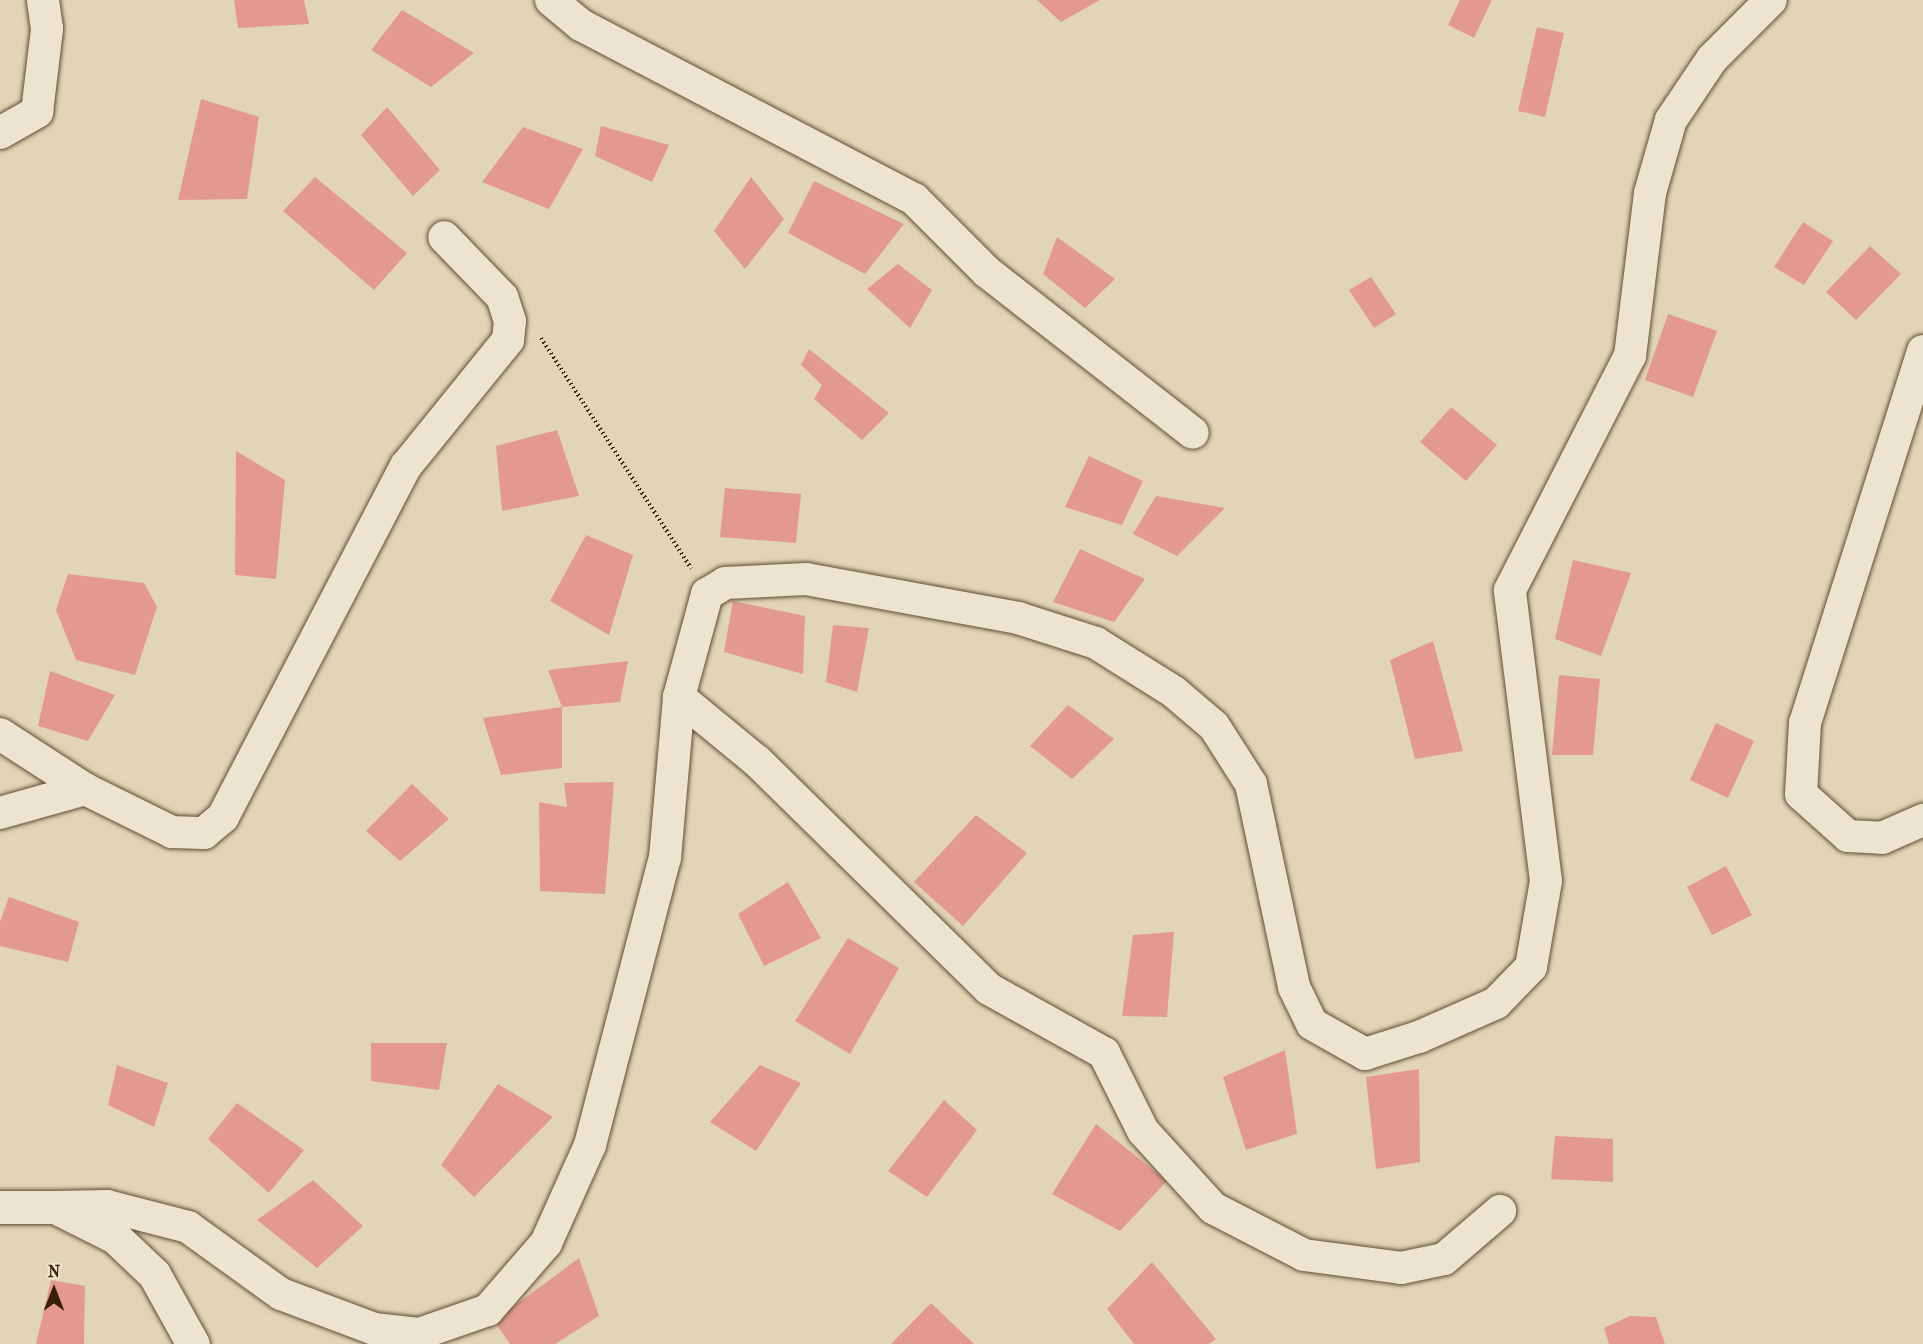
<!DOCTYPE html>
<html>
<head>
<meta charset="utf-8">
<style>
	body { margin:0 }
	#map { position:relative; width:1923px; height:1344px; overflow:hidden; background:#e2d5b7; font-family:"IM FELL French Canon",serif }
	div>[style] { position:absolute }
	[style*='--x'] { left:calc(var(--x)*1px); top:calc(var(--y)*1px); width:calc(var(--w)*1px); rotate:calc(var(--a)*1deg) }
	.building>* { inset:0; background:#e3998f }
	.path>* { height:4px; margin-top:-2px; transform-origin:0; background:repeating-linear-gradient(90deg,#382005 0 1.5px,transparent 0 4.5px) }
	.roads { filter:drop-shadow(0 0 2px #624d32) drop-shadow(0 0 2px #624d32) }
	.street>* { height:32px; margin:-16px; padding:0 16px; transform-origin:16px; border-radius:16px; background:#ece4d0 }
	.secondary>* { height:33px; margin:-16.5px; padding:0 16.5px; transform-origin:16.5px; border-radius:16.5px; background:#ece4d0 }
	span { translate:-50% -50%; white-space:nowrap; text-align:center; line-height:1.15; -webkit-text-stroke:4.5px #ece4d0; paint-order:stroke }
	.north { position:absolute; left:24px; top:1260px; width:60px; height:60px; -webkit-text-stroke:4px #ece4d0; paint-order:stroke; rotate:0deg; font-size:16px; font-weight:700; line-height:24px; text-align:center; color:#382005 }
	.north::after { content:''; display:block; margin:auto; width:21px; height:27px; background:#382005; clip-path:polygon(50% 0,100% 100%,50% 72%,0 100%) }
</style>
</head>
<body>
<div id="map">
	<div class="building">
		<div style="clip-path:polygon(234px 0,304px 0,309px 24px,238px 28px)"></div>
		<div style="clip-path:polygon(1037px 0,1100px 0,1061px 22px)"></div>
		<div style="clip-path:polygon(1460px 0,1492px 0,1474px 38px,1448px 25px)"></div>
		<div style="clip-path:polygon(402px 10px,474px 53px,431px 87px,371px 50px)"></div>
		<div style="clip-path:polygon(1537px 27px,1564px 33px,1545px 117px,1518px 111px)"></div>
		<div style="clip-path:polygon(201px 99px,259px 117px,247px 199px,178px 200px)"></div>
		<div style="clip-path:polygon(387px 107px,440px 170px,413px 196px,361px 135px)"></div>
		<div style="clip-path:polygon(601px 126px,669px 145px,652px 182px,595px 156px)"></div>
		<div style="clip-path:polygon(523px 127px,583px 149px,549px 209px,482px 182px)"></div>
		<div style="clip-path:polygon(315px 177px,407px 253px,374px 290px,283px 211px)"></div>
		<div style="clip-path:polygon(751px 177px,784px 219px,745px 269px,714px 231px)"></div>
		<div style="clip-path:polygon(814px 181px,904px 224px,865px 274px,788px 233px)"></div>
		<div style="clip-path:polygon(1803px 222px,1833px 241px,1804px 285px,1774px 267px)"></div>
		<div style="clip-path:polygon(1057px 237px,1115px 279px,1085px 308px,1043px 274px)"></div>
		<div style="clip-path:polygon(1870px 246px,1901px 274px,1856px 320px,1826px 292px)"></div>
		<div style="clip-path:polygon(898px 264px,932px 290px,910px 328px,867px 289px)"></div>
		<div style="clip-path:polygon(1371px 277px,1396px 314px,1374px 328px,1349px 290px)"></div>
		<div style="clip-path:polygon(1668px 314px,1717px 331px,1693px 397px,1645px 380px)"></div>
		<div style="clip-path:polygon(809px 349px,889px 413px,862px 440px,814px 399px,822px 385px,801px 365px)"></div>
		<div style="clip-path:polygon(1451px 407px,1497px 445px,1466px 481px,1420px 442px)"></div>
		<div style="clip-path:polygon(557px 430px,579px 496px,502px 511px,496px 446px)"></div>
		<div style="clip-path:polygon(236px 451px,285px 480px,276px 579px,235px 575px)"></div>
		<div style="clip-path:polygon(1089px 456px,1143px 481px,1122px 525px,1065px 507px)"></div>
		<div style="clip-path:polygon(725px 488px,801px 494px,796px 543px,720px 537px)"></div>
		<div style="clip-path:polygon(1156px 496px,1225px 508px,1177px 556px,1133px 534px)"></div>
		<div style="clip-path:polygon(586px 535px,633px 555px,609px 635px,550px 601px)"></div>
		<div style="clip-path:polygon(1080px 549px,1145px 579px,1114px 622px,1053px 602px)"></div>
		<div style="clip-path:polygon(1573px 560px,1631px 573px,1601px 656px,1555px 639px)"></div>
		<div style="clip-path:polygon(68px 574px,144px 583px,157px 607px,135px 675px,76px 660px,56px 610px)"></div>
		<div style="clip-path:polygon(733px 601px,805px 616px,803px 674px,724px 652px)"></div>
		<div style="clip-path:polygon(833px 625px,869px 628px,857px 692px,826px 682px)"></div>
		<div style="clip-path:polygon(1433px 641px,1463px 751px,1415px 759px,1390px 660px)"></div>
		<div style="clip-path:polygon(628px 661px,620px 702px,562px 707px,562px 768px,501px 775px,483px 718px,562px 707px,548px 670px)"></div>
		<div style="clip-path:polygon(50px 671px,115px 695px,88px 741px,38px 726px)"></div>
		<div style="clip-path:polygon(1559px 675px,1600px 679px,1593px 755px,1552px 755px)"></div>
		<div style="clip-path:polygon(1068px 705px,1114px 739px,1072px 779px,1030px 746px)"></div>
		<div style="clip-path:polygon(1716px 723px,1754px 741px,1728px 798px,1690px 780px)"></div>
		<div style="clip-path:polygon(614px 782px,605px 894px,540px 891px,539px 802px,567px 807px,564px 783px)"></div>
		<div style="clip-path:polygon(412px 784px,449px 819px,400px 861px,366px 831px)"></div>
		<div style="clip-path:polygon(976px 815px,1027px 853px,963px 926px,914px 882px)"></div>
		<div style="clip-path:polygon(1726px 866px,1752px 915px,1712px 935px,1687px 887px)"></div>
		<div style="clip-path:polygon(788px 882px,821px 938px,764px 966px,738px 914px)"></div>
		<div style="clip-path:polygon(9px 897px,79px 922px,68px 962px,0 946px,0 922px)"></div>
		<div style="clip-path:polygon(1174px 932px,1167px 1017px,1122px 1016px,1133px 935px)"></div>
		<div style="clip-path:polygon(848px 938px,899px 968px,850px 1054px,795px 1021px)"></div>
		<div style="clip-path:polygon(371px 1043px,447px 1043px,439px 1090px,371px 1081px)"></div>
		<div style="clip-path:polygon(1285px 1050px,1297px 1134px,1246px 1150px,1223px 1077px)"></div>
		<div style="clip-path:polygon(117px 1065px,168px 1083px,154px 1127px,108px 1105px)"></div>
		<div style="clip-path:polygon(760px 1065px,801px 1083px,756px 1151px,710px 1122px)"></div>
		<div style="clip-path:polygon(1419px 1069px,1420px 1162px,1376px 1169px,1366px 1077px)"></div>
		<div style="clip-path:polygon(498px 1084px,553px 1117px,474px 1197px,441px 1165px)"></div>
		<div style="clip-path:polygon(944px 1100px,977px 1130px,927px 1197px,888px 1171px)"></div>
		<div style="clip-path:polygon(237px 1103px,304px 1150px,269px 1193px,208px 1139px)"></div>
		<div style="clip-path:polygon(1096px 1124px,1167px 1181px,1120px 1231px,1052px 1194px)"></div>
		<div style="clip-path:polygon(1555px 1136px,1613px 1139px,1613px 1182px,1551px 1179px)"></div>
		<div style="clip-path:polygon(313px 1180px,363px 1226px,317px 1268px,257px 1220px)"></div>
		<div style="clip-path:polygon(579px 1258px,599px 1316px,555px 1344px,510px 1344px,494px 1321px)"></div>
		<div style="clip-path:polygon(1152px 1262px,1216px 1339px,1209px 1344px,1134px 1344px,1107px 1309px)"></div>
		<div style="clip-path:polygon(51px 1280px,85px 1286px,84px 1344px,36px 1344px)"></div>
		<div style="clip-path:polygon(931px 1303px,974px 1344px,891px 1344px)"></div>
		<div style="clip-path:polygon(1630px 1316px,1656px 1317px,1665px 1344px,1609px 1344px,1604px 1328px)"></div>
	</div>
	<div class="path">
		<div style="--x:541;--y:338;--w:275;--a:56.9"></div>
	</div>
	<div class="roads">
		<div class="street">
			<div style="--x:551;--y:0;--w:39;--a:40"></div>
			<div style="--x:581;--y:25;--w:376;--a:27.6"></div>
			<div style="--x:914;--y:199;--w:103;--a:45"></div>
			<div style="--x:987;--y:272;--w:261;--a:38"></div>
			<div style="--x:0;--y:133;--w:43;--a:-29.6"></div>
			<div style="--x:37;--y:112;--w:84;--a:-83.1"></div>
			<div style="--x:47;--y:29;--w:29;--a:-98"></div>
			<div style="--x:1923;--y:351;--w:390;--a:107.6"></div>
			<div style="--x:1805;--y:723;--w:71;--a:93.2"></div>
			<div style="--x:1801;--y:794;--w:63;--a:41.8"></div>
			<div style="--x:1848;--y:836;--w:34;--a:3"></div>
			<div style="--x:1882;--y:838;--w:45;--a:-23.7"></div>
			<div style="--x:679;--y:697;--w:101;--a:39.4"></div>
			<div style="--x:757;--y:761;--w:325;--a:44.5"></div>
			<div style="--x:989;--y:989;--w:132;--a:29.1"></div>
			<div style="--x:1104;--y:1053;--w:87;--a:63.4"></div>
			<div style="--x:1143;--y:1131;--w:104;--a:47.7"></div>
			<div style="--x:1213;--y:1208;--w:102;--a:27.3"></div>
			<div style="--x:1304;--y:1255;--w:98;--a:7.6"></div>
			<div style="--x:1401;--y:1268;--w:44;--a:-11.8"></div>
			<div style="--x:1444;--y:1259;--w:74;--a:-40.6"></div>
			<div style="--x:0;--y:734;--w:101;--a:32.9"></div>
			<div style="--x:85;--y:789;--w:88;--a:164.2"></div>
			<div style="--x:85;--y:789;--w:97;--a:26.3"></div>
			<div style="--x:172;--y:832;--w:32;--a:2"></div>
			<div style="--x:204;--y:833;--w:25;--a:-40"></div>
			<div style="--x:223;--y:817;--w:396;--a:-62.5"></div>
			<div style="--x:406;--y:466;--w:162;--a:-51"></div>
			<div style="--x:508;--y:340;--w:19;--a:-84"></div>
			<div style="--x:510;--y:321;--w:25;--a:-108"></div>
			<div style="--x:502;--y:297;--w:83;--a:-134"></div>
			<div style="--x:55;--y:1207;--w:52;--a:-1.1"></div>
			<div style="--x:107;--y:1206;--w:84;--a:14.5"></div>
			<div style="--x:188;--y:1227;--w:115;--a:35.8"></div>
			<div style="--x:281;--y:1294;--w:99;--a:20.6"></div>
			<div style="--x:374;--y:1329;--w:45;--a:6.3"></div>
			<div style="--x:419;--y:1334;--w:73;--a:-19.2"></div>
			<div style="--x:488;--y:1310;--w:89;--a:-49.1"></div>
			<div style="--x:546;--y:1243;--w:107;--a:-65.8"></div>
			<div style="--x:590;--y:1145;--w:297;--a:-75.4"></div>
			<div style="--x:665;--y:858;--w:162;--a:-85"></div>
			<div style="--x:679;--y:697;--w:107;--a:-74.8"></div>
			<div style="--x:707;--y:594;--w:21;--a:-31"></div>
			<div style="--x:725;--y:583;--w:81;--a:-2.8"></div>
			<div style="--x:806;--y:579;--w:216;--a:10.4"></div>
			<div style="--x:1018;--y:618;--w:82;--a:17.8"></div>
			<div style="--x:1096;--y:643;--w:92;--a:32.1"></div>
			<div style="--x:1174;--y:692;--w:52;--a:40.4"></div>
			<div style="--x:1214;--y:726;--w:69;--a:57.5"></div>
			<div style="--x:1251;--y:784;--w:208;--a:78"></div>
			<div style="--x:1294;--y:987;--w:41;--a:64.1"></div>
			<div style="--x:1312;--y:1024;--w:61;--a:29.5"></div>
			<div style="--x:1365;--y:1054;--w:57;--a:-17.5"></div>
			<div style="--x:1419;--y:1037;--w:84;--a:-23.8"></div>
			<div style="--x:1496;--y:1003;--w:50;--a:-45.8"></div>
			<div style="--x:1531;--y:967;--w:87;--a:-80.1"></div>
			<div style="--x:1546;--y:881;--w:293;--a:-97.1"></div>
			<div style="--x:1510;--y:590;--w:263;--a:-62.9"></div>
			<div style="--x:1630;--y:356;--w:164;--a:-83"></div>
			<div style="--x:1650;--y:193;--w:76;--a:-74"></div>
			<div style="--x:1671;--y:120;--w:73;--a:-56.1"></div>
			<div style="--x:1712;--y:59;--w:83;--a:-45"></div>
		</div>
		<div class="secondary">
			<div style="--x:0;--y:1207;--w:55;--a:0"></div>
			<div style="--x:55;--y:1207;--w:67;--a:26.6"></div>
			<div style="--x:115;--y:1237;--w:54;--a:43.5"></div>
			<div style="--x:154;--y:1274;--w:80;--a:60.9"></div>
		</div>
	</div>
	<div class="north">N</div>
</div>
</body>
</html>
